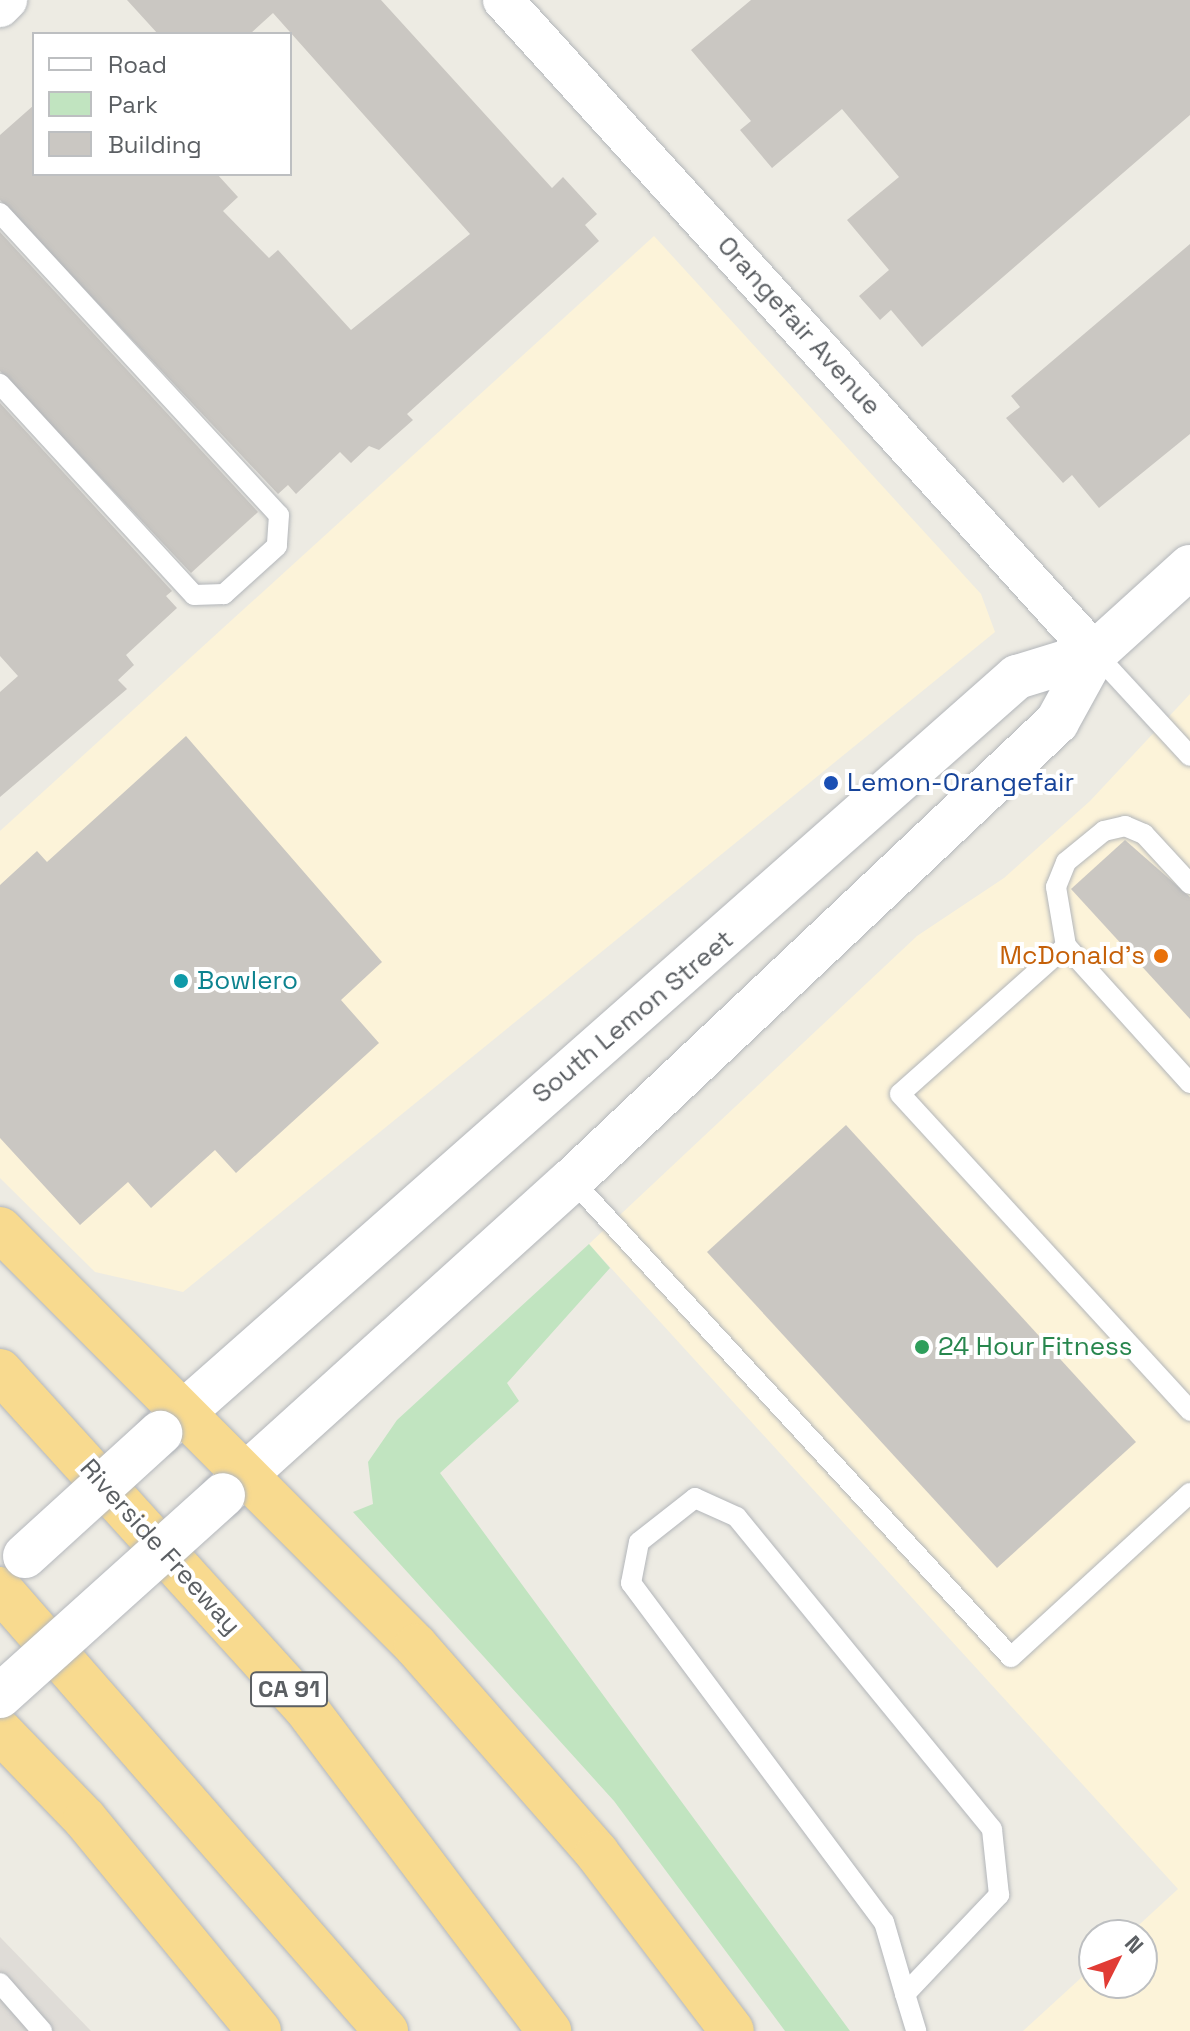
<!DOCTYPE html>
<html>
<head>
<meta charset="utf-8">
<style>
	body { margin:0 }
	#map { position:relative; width:1190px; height:2031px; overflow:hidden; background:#edebe3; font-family:"Space Grotesk",sans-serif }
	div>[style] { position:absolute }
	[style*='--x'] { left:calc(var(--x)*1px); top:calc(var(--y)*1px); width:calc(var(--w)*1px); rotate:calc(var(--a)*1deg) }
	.commercial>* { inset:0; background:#fcf3d9 }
	.industrial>* { inset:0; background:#dfdcd7 }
	.green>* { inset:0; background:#c1e4c0 }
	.building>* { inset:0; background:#cac7c2 }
	.roads { filter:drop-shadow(0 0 2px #b3b6ba) drop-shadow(0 0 2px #b3b6ba) }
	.lane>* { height:20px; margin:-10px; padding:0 10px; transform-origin:10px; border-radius:10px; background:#fff }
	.street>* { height:40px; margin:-20px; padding:0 20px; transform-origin:20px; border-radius:20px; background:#fff }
	.secondary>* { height:44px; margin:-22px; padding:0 22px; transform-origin:22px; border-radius:22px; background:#fff }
	.highway>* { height:44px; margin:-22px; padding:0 22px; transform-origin:22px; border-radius:22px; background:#f8da8f }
	.bridges { filter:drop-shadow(0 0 2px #b5b8bd) drop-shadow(0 0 2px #b5b8bd) }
	.secondary-bridge>* { height:44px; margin:-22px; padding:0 22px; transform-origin:22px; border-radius:22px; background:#fff }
	.dots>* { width:22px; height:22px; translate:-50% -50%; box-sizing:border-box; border:4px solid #fff; border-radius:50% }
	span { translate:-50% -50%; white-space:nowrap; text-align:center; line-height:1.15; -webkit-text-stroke:8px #fff; paint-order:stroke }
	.shield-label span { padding:2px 6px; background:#fff; border:2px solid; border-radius:6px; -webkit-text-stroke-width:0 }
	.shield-label { font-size:24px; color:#5b5f63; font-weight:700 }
	.street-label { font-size:26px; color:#5b5f63 }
	.transit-label { font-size:26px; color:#164399 }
	.left { translate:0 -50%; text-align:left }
	.food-label { font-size:26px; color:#c56008 }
	.right { translate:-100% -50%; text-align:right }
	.culture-label { font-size:26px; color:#0d838f }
	.leisure-label { font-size:26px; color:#27864d }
	.legend { position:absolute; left:32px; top:32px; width:260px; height:144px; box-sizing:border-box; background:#fff; border:2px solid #bdbfc1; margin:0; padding:10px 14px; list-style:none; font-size:24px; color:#5b5f63 }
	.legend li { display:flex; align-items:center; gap:16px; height:40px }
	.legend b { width:40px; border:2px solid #bdbfc1 }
	.north { position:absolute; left:1078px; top:1919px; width:80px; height:80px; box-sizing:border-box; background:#fff; border:2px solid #bdbfc1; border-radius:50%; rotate:48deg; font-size:22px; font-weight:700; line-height:32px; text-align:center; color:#5b5f63 }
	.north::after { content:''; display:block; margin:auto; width:28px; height:36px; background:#e13c35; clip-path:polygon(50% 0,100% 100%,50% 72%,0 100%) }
</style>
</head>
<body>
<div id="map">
	<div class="commercial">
		<div style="clip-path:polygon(654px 236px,981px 594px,995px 632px,183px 1292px,95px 1272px,0 1178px,0 831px)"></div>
		<div style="clip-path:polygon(1190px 694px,1190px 2031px,1023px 2031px,1094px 1966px,1094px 1983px,1142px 1983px,1142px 1935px,1128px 1935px,1178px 1889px,589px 1244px,917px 936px,1004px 878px,1090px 801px)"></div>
	</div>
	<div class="industrial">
		<div style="clip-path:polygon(0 1937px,91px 2031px,0 2031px)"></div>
	</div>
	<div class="green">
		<div style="clip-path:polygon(589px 1244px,610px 1268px,507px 1383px,519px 1401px,440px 1473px,850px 2031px,785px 2031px,614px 1801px,353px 1512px,373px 1504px,368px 1462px,397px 1420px)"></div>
	</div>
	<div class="building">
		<div style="clip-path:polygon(127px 0,381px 0,552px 188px,563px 177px,597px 214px,585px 225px,599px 241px,407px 414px,413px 420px,379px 450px,369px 446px,351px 463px,340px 452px,296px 494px,288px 485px,278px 494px,0 200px,0 135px,34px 105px,34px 174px,217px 174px,238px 197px,223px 211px,269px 258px,278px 250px,351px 330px,470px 234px,273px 13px,250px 34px,158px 34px)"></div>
		<div style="clip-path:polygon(751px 0,1190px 0,1190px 115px,922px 347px,891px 310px,880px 320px,859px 296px,889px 270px,847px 220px,899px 177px,842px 109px,772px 168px,740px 130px,751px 121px,691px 50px)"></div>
		<div style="clip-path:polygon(0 232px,258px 512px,191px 573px,0 371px)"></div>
		<div style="clip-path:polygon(1190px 244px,1190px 434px,1099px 508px,1072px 475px,1063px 483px,1006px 418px,1020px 407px,1011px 396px)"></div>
		<div style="clip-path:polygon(0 403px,172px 591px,166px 596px,177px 608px,126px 655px,134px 665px,118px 680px,127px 689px,0 797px,0 692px,18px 676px,0 656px)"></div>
		<div style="clip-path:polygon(186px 736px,382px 962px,341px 1000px,379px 1043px,236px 1173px,215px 1150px,151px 1208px,128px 1182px,80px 1225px,0 1138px,0 885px,37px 851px,47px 862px)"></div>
		<div style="clip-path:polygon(1125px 840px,1190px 897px,1190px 1019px,1071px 889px)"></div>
		<div style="clip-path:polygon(846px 1125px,1136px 1442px,997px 1568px,707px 1252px)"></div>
	</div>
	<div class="roads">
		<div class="lane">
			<div style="--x:0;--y:213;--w:411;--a:47.3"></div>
			<div style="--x:279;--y:515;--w:31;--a:94"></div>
			<div style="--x:277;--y:546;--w:72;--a:137.8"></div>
			<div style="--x:224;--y:594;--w:30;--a:178"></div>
			<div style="--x:194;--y:595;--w:287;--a:-132.6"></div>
			<div style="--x:1095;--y:653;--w:140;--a:47.3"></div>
			<div style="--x:1066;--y:946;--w:60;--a:-99.6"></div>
			<div style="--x:1056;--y:887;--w:27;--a:-68"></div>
			<div style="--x:1066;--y:862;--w:49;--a:-39.2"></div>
			<div style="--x:1104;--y:831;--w:22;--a:-13"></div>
			<div style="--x:1125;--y:826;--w:21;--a:23"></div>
			<div style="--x:1144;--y:834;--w:68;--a:47.4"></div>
			<div style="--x:1190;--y:1083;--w:185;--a:-132.1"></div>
			<div style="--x:1066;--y:946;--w:222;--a:138.3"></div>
			<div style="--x:900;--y:1094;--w:430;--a:47.5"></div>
			<div style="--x:572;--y:1180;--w:648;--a:47.38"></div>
			<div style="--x:1011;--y:1657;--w:243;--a:-42.5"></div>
			<div style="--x:0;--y:1983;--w:64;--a:48.8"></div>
			<div style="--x:905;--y:1994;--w:137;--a:-46.5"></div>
			<div style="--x:999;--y:1895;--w:66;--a:-96.1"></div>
			<div style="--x:992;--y:1829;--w:403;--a:-129.3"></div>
			<div style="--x:737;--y:1517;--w:46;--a:-155.7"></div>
			<div style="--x:695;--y:1498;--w:71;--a:141.8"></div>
			<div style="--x:639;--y:1542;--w:42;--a:101"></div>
			<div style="--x:631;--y:1583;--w:423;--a:53.3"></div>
			<div style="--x:884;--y:1922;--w:75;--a:73.7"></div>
			<div style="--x:905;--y:1994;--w:39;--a:73"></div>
		</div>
		<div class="street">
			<div style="--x:503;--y:0;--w:881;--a:47.81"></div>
			<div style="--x:0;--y:7;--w:10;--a:-45"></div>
		</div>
		<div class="secondary">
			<div style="--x:160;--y:1433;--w:1143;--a:-41.42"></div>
			<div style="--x:1017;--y:677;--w:82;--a:-17.1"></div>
			<div style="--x:223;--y:1495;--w:470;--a:-42.1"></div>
			<div style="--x:572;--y:1180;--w:667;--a:-43.36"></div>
			<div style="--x:1057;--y:722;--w:79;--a:-61.2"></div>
			<div style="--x:1095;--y:653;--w:128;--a:-42.2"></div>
		</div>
		<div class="highway">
			<div style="--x:0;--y:1229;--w:589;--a:45.07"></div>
			<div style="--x:416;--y:1646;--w:275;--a:48.8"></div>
			<div style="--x:597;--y:1853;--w:223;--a:52.8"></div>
			<div style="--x:0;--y:1371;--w:454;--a:47.8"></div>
			<div style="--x:305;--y:1707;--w:406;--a:53"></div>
			<div style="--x:0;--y:1589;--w:587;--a:48.87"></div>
			<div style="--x:0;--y:1731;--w:122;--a:46"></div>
			<div style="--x:85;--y:1819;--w:274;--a:50.6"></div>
		</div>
	</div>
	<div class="bridges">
		<div class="secondary-bridge">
			<div style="--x:25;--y:1556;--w:183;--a:-42.3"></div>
			<div style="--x:0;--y:1696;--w:300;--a:-42"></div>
		</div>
	</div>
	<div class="dots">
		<div style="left:831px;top:783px;background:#1a4fb4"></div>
		<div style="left:1161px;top:956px;background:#e8710a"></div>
		<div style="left:181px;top:981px;background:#0f9aa8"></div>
		<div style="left:922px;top:1347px;background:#2e9e5b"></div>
	</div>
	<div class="shield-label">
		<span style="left:289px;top:1689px">CA 91</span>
	</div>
	<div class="street-label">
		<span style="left:799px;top:326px;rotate:48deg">Orangefair Avenue</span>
		<span style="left:633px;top:1017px;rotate:-40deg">South Lemon Street</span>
		<span style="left:160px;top:1547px;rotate:48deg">Riverside Freeway</span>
	</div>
	<div class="transit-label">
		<span class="left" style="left:847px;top:783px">Lemon-Orangefair</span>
	</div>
	<div class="food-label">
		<span class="right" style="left:1145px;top:956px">McDonald's</span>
	</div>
	<div class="culture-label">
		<span class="left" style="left:197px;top:981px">Bowlero</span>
	</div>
	<div class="leisure-label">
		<span class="left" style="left:938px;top:1347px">24 Hour Fitness</span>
	</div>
	<ul class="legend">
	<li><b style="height:10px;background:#fff"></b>Road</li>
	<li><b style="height:22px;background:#c1e4c0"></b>Park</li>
	<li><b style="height:22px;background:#cac7c2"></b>Building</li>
	</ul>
	<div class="north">N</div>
</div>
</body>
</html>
